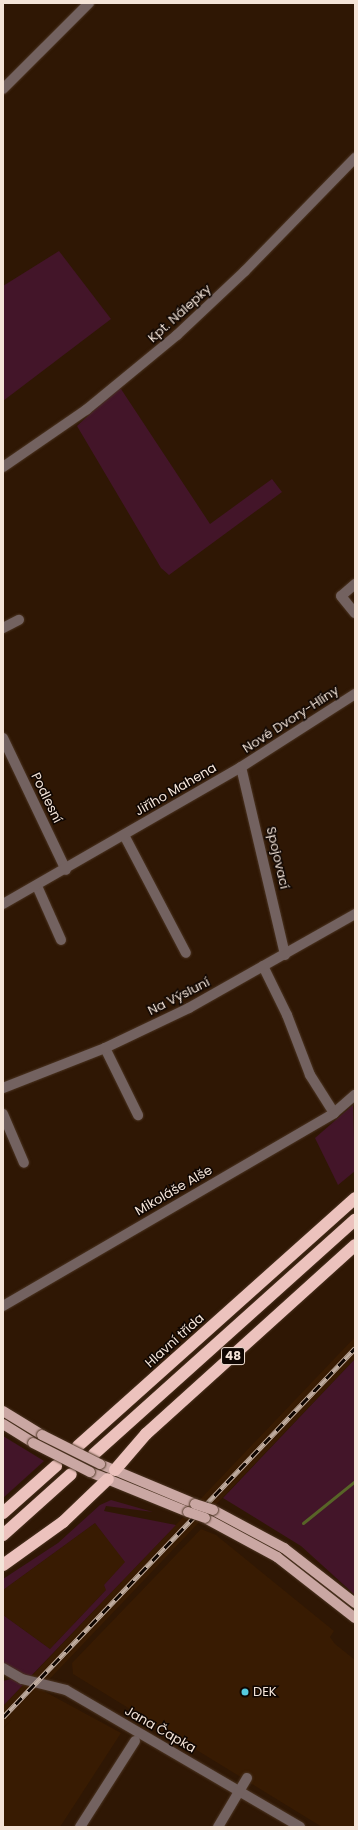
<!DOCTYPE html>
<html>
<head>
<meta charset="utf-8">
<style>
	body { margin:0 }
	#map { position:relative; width:358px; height:1830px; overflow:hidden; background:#2f1704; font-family:Poppins,sans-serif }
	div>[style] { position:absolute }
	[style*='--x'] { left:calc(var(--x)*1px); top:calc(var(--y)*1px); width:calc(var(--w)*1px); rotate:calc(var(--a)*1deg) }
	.built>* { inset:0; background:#381b02 }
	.green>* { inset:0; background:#431529 }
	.stream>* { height:3px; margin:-1.5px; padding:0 1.5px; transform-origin:1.5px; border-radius:1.5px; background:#586427 }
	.roads { filter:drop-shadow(0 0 1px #4b3422) drop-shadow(0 0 1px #4b3422) }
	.minor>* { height:10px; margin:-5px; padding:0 5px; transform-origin:5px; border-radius:5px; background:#736260 }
	.major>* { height:10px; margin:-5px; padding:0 5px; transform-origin:5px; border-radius:5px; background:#caa7a3 }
	.highway>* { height:12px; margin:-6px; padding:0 6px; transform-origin:6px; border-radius:6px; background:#ecc2bd }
	.rail>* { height:4.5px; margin-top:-2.25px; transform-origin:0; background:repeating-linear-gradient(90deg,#0f0602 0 9px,#bfac9f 0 18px); box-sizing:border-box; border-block:1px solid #bfac9f }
	.bridges { filter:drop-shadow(0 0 1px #4b3422) drop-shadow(0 0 1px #4b3422) }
	.major-bridge>* { height:10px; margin:-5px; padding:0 5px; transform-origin:5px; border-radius:5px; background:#caa7a3 }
	.dots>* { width:11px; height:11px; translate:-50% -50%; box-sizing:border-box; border:2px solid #0f0602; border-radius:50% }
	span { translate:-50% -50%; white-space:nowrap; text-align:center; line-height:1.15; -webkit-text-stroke:3px #0f0602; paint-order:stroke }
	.shield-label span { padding:1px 3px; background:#0f0602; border:1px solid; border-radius:3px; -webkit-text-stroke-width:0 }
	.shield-label { font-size:12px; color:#f4e4d8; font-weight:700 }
	.street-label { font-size:13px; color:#f4e4d8 }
	.poi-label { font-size:13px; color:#f4e4d8 }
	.left { translate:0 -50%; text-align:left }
	.frame { position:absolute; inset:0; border:4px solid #f4e4d8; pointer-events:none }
</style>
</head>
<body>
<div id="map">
	<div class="built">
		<div style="clip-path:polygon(355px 1337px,355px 1359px,40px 1689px,121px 1733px,60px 1827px,3px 1827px,3px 1729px,12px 1719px,3px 1728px,3px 1706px)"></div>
		<div style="clip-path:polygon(95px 1523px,126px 1562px,104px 1585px,107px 1589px,50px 1649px,3px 1615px,3px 1590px)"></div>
		<div style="clip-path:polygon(201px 1529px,216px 1535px,334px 1631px,330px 1637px,335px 1644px,355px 1660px,355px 1827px,322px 1827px,73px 1674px,72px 1663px)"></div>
	</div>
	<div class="green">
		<div style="clip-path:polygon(59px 251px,111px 319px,3px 401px,3px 286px)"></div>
		<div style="clip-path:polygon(117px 389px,121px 389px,210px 524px,272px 479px,282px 492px,169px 575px,161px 568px,77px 426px)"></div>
		<div style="clip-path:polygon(353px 1105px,355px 1171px,338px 1185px,315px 1138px)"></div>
		<div style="clip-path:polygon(355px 1359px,355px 1595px,301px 1546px,223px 1498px)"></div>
		<div style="clip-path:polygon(3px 1436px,44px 1461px,3px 1498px)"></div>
		<div style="clip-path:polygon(111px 1500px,153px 1512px,106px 1506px,104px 1511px,176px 1525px,30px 1677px,3px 1666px,3px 1615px,50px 1649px,106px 1590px,104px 1585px,125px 1562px,95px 1523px,3px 1590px,3px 1579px,58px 1543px,100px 1505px)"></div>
		<div style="clip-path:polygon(11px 1679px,23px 1685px,3px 1706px,3px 1681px)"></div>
	</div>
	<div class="stream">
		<div style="--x:303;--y:1523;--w:67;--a:-38.9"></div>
	</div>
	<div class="roads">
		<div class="minor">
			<div style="--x:3;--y:89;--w:122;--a:-45"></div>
			<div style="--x:3;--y:467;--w:101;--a:-34.5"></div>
			<div style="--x:86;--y:410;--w:118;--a:-39.5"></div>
			<div style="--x:177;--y:335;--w:93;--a:-43.3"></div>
			<div style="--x:245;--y:271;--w:158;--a:-45.8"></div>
			<div style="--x:355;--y:584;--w:18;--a:139"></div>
			<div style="--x:341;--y:596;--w:22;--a:51"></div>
			<div style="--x:3;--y:628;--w:18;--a:-27"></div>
			<div style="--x:3;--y:738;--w:146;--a:64.5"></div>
			<div style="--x:241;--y:767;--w:193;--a:76.8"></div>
			<div style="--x:124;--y:835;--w:133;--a:62.3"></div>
			<div style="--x:37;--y:886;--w:59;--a:66"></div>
			<div style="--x:3;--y:904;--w:275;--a:-29.9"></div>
			<div style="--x:241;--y:767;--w:135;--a:-32.6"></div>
			<div style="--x:263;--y:966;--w:55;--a:63.9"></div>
			<div style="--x:287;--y:1015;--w:64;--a:69"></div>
			<div style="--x:310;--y:1075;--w:45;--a:57.7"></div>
			<div style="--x:105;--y:1048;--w:75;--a:63.8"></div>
			<div style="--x:3;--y:1088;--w:110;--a:-21.4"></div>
			<div style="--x:105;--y:1048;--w:93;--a:-25.5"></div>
			<div style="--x:189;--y:1008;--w:191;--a:-29.5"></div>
			<div style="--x:3;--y:1114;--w:53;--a:66.8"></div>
			<div style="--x:3;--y:1306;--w:383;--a:-30.2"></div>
			<div style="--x:334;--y:1113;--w:28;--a:-41"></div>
			<div style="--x:3;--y:1668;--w:22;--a:30"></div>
			<div style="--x:22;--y:1679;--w:45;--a:14"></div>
			<div style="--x:66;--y:1690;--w:271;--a:30.3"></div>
			<div style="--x:80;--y:1827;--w:102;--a:-57.4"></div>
			<div style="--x:218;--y:1827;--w:57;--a:-59.4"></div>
		</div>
		<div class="major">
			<div style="--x:3;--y:1411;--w:46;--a:31.6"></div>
			<div style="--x:3;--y:1424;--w:36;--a:32"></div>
			<div style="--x:100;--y:1464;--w:103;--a:22.8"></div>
			<div style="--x:90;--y:1472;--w:106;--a:22.2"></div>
			<div style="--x:213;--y:1510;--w:81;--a:28.2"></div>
			<div style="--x:284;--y:1548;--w:90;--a:37.8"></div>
			<div style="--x:205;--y:1518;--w:82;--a:28.4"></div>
			<div style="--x:277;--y:1557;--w:99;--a:38"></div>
		</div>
		<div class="highway">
			<div style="--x:78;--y:1446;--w:372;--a:-41.8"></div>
			<div style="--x:94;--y:1454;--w:351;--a:-41.9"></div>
			<div style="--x:115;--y:1470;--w:48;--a:-49.3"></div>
			<div style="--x:146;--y:1434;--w:282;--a:-42.1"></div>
			<div style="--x:3;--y:1513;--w:71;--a:-41.6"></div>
			<div style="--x:3;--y:1535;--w:91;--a:-41.9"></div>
			<div style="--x:3;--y:1565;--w:74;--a:-35.6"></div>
			<div style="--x:63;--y:1522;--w:62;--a:-43.7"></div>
		</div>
	</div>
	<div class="rail">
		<div style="--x:3;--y:1717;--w:510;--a:-46.35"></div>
	</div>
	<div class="bridges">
		<div class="major-bridge">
			<div style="--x:42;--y:1435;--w:65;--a:26.6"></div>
			<div style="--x:33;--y:1443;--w:64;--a:27"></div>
			<div style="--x:195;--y:1504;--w:19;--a:18"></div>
			<div style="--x:188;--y:1512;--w:18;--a:19"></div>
		</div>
	</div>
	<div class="dots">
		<div style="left:245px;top:1692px;background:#55cadf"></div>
	</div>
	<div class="shield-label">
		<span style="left:233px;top:1356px">48</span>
	</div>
	<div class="street-label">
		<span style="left:180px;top:314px;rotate:-42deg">Kpt. Nálepky</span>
		<span style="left:291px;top:720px;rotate:-33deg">Nové Dvory-Hlíny</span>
		<span style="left:176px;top:790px;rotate:-30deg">Jiřího Mahena</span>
		<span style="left:46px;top:798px;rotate:64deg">Podlesní</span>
		<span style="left:277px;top:858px;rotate:77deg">Spojovací</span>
		<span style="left:179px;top:997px;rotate:-27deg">Na Výsluní</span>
		<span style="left:174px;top:1191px;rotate:-30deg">Mikoláše Alše</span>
		<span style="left:175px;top:1341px;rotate:-42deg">Hlavní třída</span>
		<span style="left:160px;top:1730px;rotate:30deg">Jana Čapka</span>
	</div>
	<div class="poi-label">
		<span class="left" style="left:253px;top:1692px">DEK</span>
	</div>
	<div class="frame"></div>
</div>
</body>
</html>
